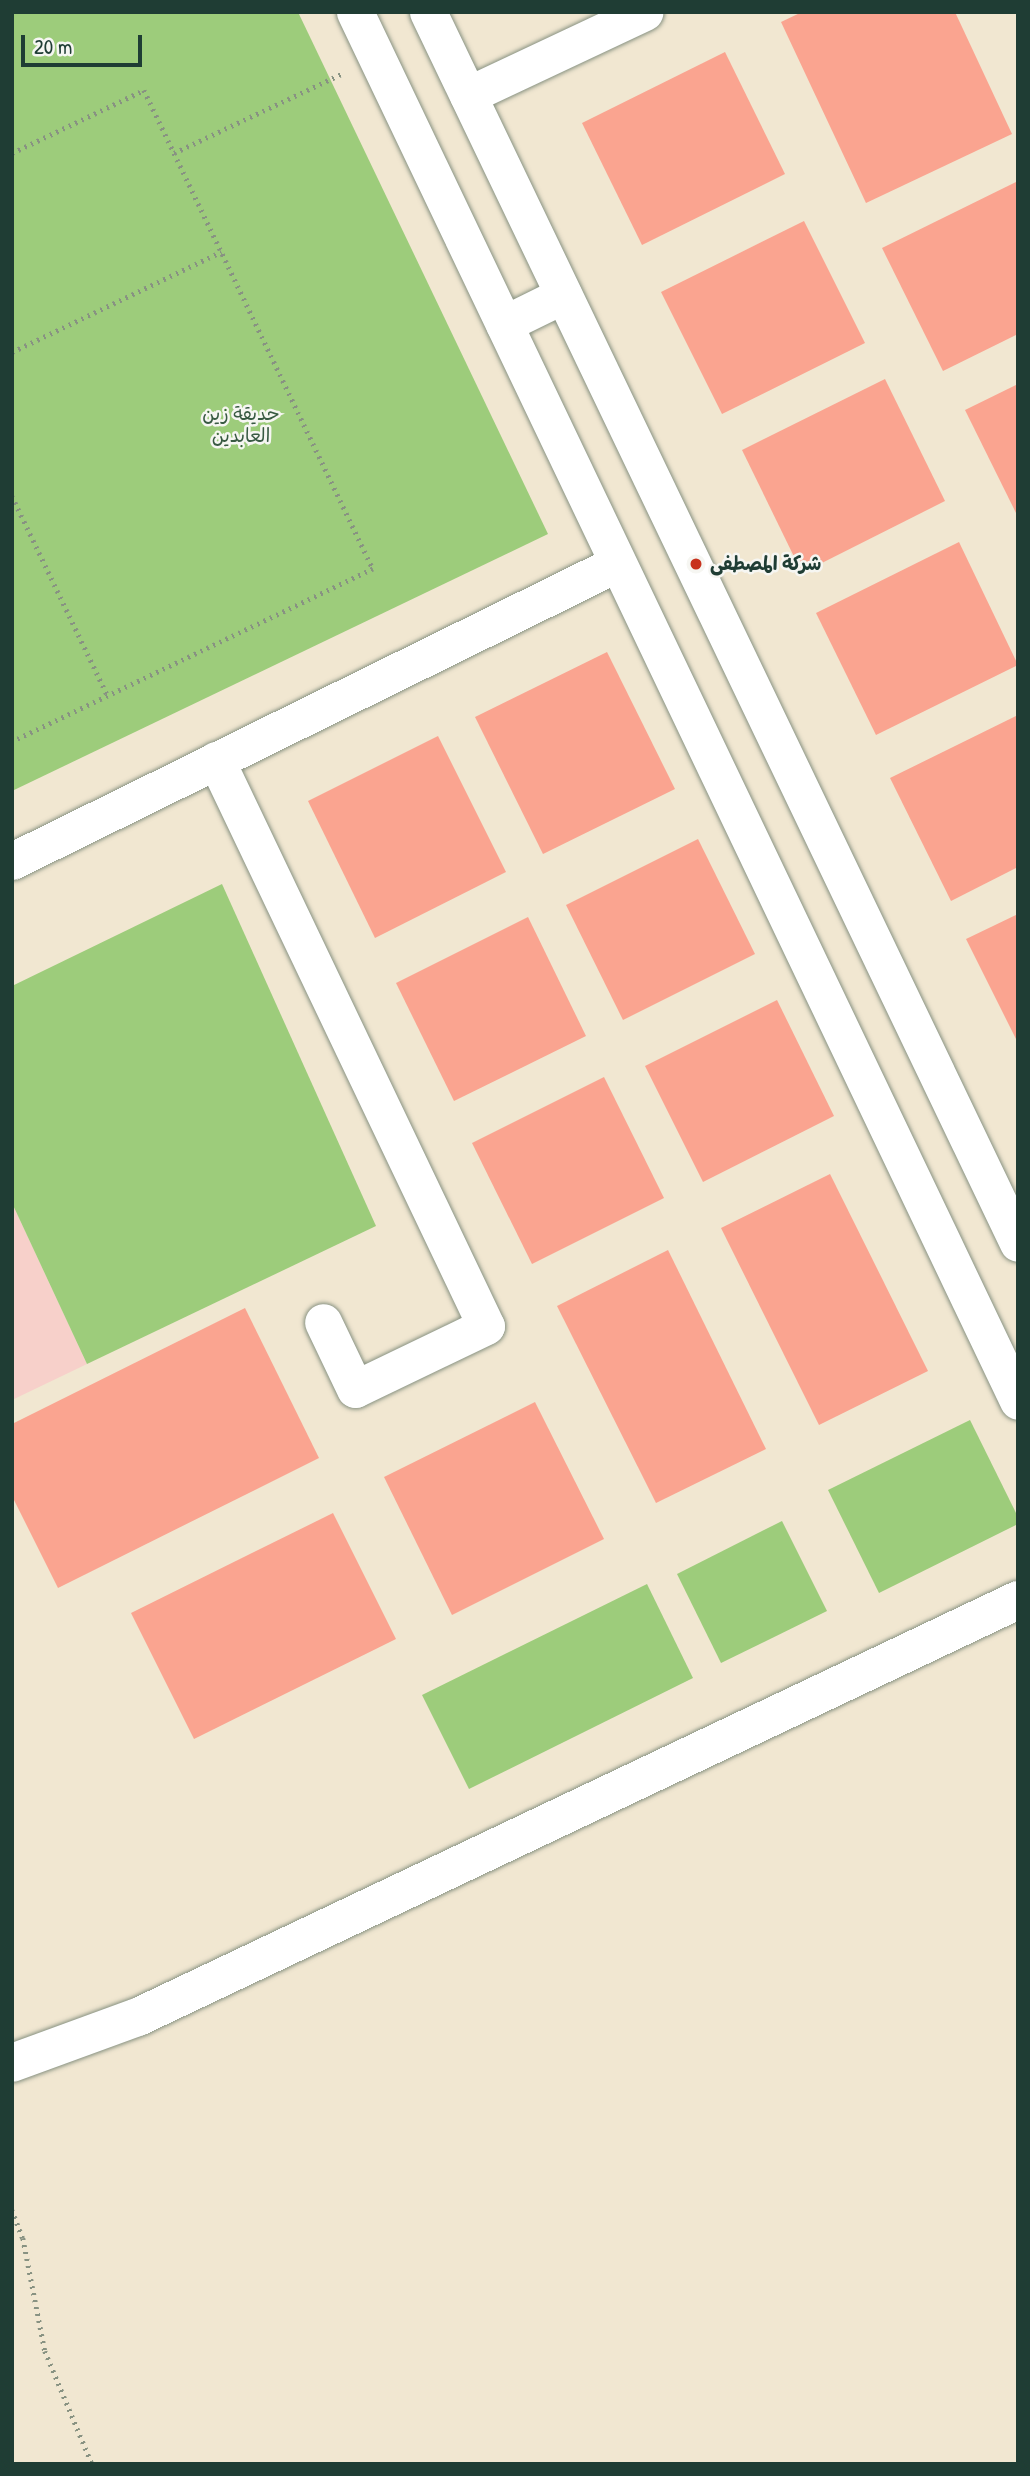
<!DOCTYPE html>
<html>
<head>
<meta charset="utf-8">
<style>
	body { margin:0 }
	#map { position:relative; width:1030px; height:2476px; overflow:hidden; background:#f1e7d1; font-family:"Patrick Hand","Playpen Sans Arabic",sans-serif }
	div>[style] { position:absolute }
	[style*='--x'] { left:calc(var(--x)*1px); top:calc(var(--y)*1px); width:calc(var(--w)*1px); rotate:calc(var(--a)*1deg) }
	.built>* { inset:0; background:#f7d0ca }
	.green>* { inset:0; background:#9dcc7b }
	.building>* { inset:0; background:#faa490 }
	.path>* { height:4.5px; margin-top:-2.25px; transform-origin:0; background:repeating-linear-gradient(90deg,#889282 0 2px,transparent 0 7px) }
	.roads { filter:drop-shadow(0 0 2px #889282) drop-shadow(0 0 2px #889282) }
	.minor>* { height:37px; margin:-18.5px; padding:0 18.5px; transform-origin:18.5px; border-radius:18.5px; background:#fff }
	.tertiary>* { height:38px; margin:-19px; padding:0 19px; transform-origin:19px; border-radius:19px; background:#fff }
	.dots>* { width:19px; height:19px; translate:-50% -50%; box-sizing:border-box; border:4px solid #f6f6f2; border-radius:50% }
	span { translate:-50% -50%; white-space:nowrap; text-align:center; line-height:1.15; -webkit-text-stroke:5px #f6f6f2; paint-order:stroke }
	.park-label { font-size:19px; color:#385a42 }
	.poi-label { font-size:19px; color:#1f3d34; font-weight:700 }
	.left { translate:0 -50%; text-align:left }
	.frame { position:absolute; inset:0; border:14px solid #1f3d34; pointer-events:none }
	.scale { position:absolute; left:21px; top:35px; width:121px; height:32px; box-sizing:border-box; border:4px solid #1f3d34; border-top:0; padding-left:9px; font-size:21px; line-height:24px; white-space:nowrap; color:#1f3d34; -webkit-text-stroke:5px #f6f6f2; paint-order:stroke }
</style>
</head>
<body>
<div id="map">
	<div class="built">
		<div style="clip-path:polygon(12px 1203px,87px 1364px,12px 1400px)"></div>
	</div>
	<div class="green">
		<div style="clip-path:polygon(12px 12px,298px 12px,548px 534px,12px 791px)"></div>
		<div style="clip-path:polygon(222px 884px,376px 1226px,87px 1364px,12px 1203px,12px 986px)"></div>
		<div style="clip-path:polygon(970px 1420px,1018px 1517px,1018px 1524px,879px 1593px,828px 1490px)"></div>
		<div style="clip-path:polygon(782px 1521px,827px 1611px,721px 1663px,677px 1574px)"></div>
		<div style="clip-path:polygon(647px 1584px,693px 1678px,469px 1789px,422px 1695px)"></div>
	</div>
	<div class="building">
		<div style="clip-path:polygon(802px 12px,955px 12px,1012px 134px,866px 203px,781px 22px)"></div>
		<div style="clip-path:polygon(725px 52px,785px 174px,642px 245px,582px 123px)"></div>
		<div style="clip-path:polygon(1018px 181px,1018px 334px,943px 371px,882px 248px)"></div>
		<div style="clip-path:polygon(804px 221px,865px 343px,722px 414px,661px 292px)"></div>
		<div style="clip-path:polygon(885px 379px,945px 501px,802px 573px,742px 450px)"></div>
		<div style="clip-path:polygon(1018px 384px,1018px 517px,965px 410px)"></div>
		<div style="clip-path:polygon(959px 542px,1018px 665px,876px 735px,816px 613px)"></div>
		<div style="clip-path:polygon(607px 652px,675px 789px,543px 854px,475px 717px)"></div>
		<div style="clip-path:polygon(1018px 715px,1018px 867px,951px 901px,890px 778px)"></div>
		<div style="clip-path:polygon(438px 736px,506px 872px,375px 938px,308px 801px)"></div>
		<div style="clip-path:polygon(698px 839px,755px 954px,623px 1020px,566px 905px)"></div>
		<div style="clip-path:polygon(1018px 914px,1018px 1043px,966px 939px)"></div>
		<div style="clip-path:polygon(528px 917px,586px 1036px,454px 1101px,396px 983px)"></div>
		<div style="clip-path:polygon(777px 1000px,834px 1116px,703px 1182px,645px 1066px)"></div>
		<div style="clip-path:polygon(604px 1077px,664px 1198px,532px 1264px,472px 1143px)"></div>
		<div style="clip-path:polygon(830px 1174px,928px 1371px,819px 1425px,721px 1228px)"></div>
		<div style="clip-path:polygon(668px 1250px,766px 1449px,656px 1503px,557px 1306px)"></div>
		<div style="clip-path:polygon(245px 1308px,319px 1458px,58px 1588px,12px 1496px,12px 1424px)"></div>
		<div style="clip-path:polygon(535px 1402px,604px 1539px,452px 1615px,384px 1477px)"></div>
		<div style="clip-path:polygon(333px 1513px,396px 1639px,194px 1739px,131px 1613px)"></div>
	</div>
	<div class="path">
		<div style="--x:12;--y:153;--w:146;--a:-25.5"></div>
		<div style="--x:144;--y:90;--w:531;--a:64.45"></div>
		<div style="--x:373;--y:569;--w:400;--a:154.4"></div>
		<div style="--x:174;--y:153;--w:185;--a:-25.3"></div>
		<div style="--x:12;--y:352;--w:232;--a:-25.6"></div>
		<div style="--x:12;--y:496;--w:222;--a:64.4"></div>
		<div style="--x:12;--y:2210;--w:30;--a:69"></div>
		<div style="--x:23;--y:2238;--w:115;--a:79"></div>
		<div style="--x:45;--y:2351;--w:122;--a:67.4"></div>
	</div>
	<div class="roads">
		<div class="minor">
			<div style="--x:355;--y:12;--w:1539;--a:64.48"></div>
			<div style="--x:428;--y:12;--w:1365;--a:64.39"></div>
			<div style="--x:468;--y:95;--w:195;--a:-25.2"></div>
			<div style="--x:504;--y:324;--w:66;--a:-26.2"></div>
			<div style="--x:216;--y:760;--w:627;--a:64.5"></div>
			<div style="--x:486;--y:1326;--w:145;--a:154.3"></div>
			<div style="--x:355;--y:1389;--w:74;--a:-115.5"></div>
			<div style="--x:12;--y:861;--w:675;--a:-26.19"></div>
		</div>
		<div class="tertiary">
			<div style="--x:12;--y:2063;--w:134;--a:-20.1"></div>
			<div style="--x:138;--y:2017;--w:974;--a:-25.35"></div>
		</div>
	</div>
	<div class="dots">
		<div style="left:696px;top:564px;background:#c8321e"></div>
	</div>
	<div class="park-label">
		<span style="left:241px;top:425px">حديقة زين<br>العابدين</span>
	</div>
	<div class="poi-label">
		<span class="left" style="left:710px;top:564px">شركة المصطفى</span>
	</div>
	<div class="frame"></div>
	<div class="scale">20 m</div>
</div>
</body>
</html>
